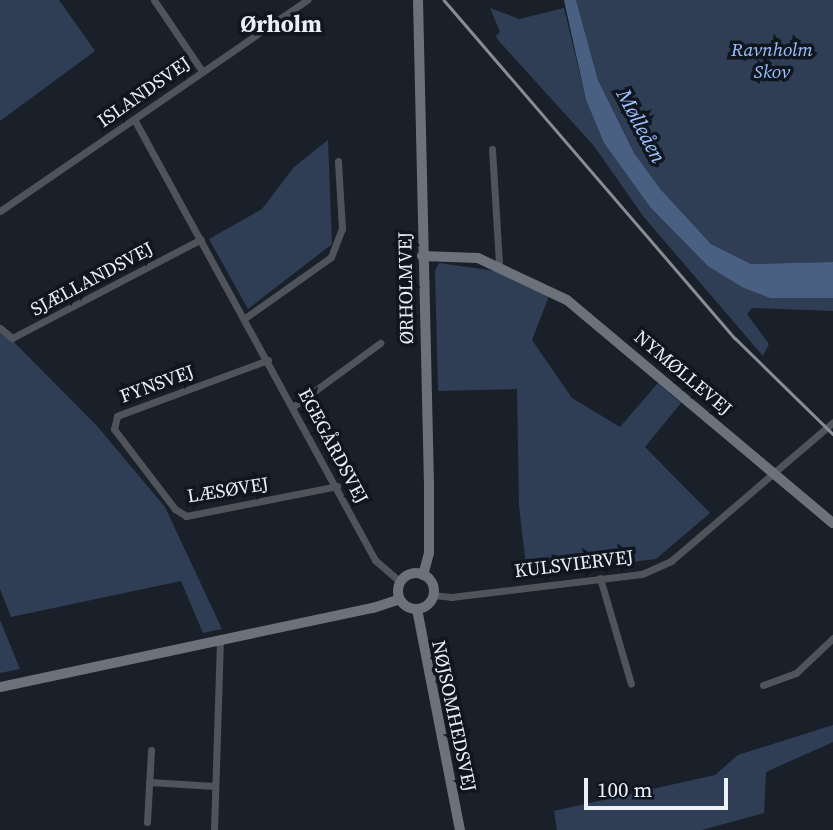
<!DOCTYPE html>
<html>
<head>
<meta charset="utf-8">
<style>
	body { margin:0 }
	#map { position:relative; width:833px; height:830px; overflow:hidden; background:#19202a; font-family:"Source Serif 4",serif }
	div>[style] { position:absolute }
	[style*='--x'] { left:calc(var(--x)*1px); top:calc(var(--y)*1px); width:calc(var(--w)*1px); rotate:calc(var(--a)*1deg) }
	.green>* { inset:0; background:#2f3e55 }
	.water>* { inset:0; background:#496083 }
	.street>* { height:7px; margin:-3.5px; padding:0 3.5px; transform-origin:3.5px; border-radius:3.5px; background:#50545a }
	.secondary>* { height:10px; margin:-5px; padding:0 5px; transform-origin:5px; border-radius:5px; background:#6c727b }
	.secondary>.ring { margin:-5px; padding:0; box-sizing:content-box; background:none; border:10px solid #6c727b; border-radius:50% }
	.rail>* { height:2.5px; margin:-1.25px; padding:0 1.25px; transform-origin:1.25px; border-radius:1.25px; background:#878d96 }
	span { translate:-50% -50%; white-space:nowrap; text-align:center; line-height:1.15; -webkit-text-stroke:7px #101620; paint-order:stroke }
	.park-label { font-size:19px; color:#9bc1fc; font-style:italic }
	.street-label { font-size:19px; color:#ebf0f8 }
	.water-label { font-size:21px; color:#9dc3fe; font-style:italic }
	.quarter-label { font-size:23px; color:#ebf0f8; font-weight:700 }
	.scale { position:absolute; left:584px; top:778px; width:144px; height:32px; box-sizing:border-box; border:4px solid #ebf0f8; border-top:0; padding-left:9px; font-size:21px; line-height:24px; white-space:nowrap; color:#ebf0f8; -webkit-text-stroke:5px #101620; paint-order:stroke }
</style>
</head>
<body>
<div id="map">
	<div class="green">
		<div style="clip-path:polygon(0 0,59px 0,95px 51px,0 121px)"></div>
		<div style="clip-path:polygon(576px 0,833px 0,833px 262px,751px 264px,711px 244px,660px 190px,634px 153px,598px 80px)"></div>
		<div style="clip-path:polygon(490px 8px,519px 19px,564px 8px,586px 100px,604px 143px,650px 207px,675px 232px,770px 298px,833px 298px,833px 311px,752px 308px,747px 314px,769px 344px,763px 356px,643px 216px,594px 146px,498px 40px,496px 36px,500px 32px)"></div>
		<div style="clip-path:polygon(328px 140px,332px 244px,248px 309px,209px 239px,262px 209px,294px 167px)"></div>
		<div style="clip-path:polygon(439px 263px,495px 271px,549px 296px,532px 340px,572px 398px,620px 427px,658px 383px,681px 403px,645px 447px,710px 513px,656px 559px,527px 575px,519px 506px,517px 389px,438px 391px,435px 271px)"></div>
		<div style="clip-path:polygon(0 328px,97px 426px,165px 507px,222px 629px,203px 633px,181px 581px,11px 617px,0 589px)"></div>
		<div style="clip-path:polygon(0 620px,20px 669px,0 673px)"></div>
		<div style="clip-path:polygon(833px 725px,833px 742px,766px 772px,764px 813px,702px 830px,557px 830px,554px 811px,715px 775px,738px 755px)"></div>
	</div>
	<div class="water">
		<div style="clip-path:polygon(564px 0,576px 0,598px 80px,634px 153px,661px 190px,711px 244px,751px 264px,833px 262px,833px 298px,770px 298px,742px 287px,708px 266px,650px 207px,604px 143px,586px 100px)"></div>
	</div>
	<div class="street">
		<div style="--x:154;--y:0;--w:86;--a:55.9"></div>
		<div style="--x:134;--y:119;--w:503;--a:61.34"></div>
		<div style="--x:375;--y:560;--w:33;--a:41"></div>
		<div style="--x:492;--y:149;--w:116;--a:86.5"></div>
		<div style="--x:0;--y:211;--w:373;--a:-34.5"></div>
		<div style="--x:245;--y:318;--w:105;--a:-35.3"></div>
		<div style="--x:331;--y:257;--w:30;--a:-69"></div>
		<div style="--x:342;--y:229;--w:68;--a:-93.4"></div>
		<div style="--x:0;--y:328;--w:16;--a:40"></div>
		<div style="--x:12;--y:338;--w:213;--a:-27.6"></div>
		<div style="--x:268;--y:360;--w:161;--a:159.7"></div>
		<div style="--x:117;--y:416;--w:13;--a:103"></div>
		<div style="--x:114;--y:429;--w:101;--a:52.7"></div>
		<div style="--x:175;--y:509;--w:13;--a:32"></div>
		<div style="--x:186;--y:516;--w:154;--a:-11.2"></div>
		<div style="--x:294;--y:406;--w:107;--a:-36.2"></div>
		<div style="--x:600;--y:578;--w:110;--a:73.7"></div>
		<div style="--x:433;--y:595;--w:18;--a:6"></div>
		<div style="--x:451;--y:597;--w:192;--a:-6.9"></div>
		<div style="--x:642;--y:574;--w:32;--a:-24"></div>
		<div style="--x:671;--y:561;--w:213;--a:-40.6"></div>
		<div style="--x:763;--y:685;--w:35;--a:-20"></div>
		<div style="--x:796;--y:673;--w:51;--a:-43.4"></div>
		<div style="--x:149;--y:782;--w:66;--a:3.5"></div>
		<div style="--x:147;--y:822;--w:72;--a:-86.8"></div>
		<div style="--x:214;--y:830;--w:189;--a:-88.2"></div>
	</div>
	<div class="secondary">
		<div style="--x:418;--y:0;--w:483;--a:88.7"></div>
		<div style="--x:429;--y:483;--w:70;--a:90"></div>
		<div style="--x:429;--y:553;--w:23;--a:105"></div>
		<div style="--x:422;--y:256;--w:56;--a:2"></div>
		<div style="--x:478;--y:258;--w:98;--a:25.3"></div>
		<div style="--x:567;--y:300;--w:347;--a:40"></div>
		<div class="ring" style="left:398px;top:573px;width:26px;height:26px"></div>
		<div style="--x:417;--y:609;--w:225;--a:79"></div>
		<div style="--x:0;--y:687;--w:381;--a:-12"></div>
		<div style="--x:373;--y:608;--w:28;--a:-18"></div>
	</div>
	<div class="rail">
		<div style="--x:444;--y:0;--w:446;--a:49.3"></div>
		<div style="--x:735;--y:338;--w:137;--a:44.4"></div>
	</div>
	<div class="park-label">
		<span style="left:772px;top:61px">Ravnholm<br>Skov</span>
	</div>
	<div class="street-label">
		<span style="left:144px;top:92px;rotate:-35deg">ISLANDSVEJ</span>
		<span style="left:92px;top:279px;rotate:-28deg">SJÆLLANDSVEJ</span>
		<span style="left:406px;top:288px;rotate:-91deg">ØRHOLMVEJ</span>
		<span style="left:683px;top:373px;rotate:40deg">NYMØLLEVEJ</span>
		<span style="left:157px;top:384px;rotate:-20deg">FYNSVEJ</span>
		<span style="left:333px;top:446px;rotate:62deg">EGEGÅRDSVEJ</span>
		<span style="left:228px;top:490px;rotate:-9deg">LÆSØVEJ</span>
		<span style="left:574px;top:564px;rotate:-7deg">KULSVIERVEJ</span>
		<span style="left:454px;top:716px;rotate:78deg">NØJSOMHEDSVEJ</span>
	</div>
	<div class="water-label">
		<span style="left:641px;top:126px;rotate:62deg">Mølleåen</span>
	</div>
	<div class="quarter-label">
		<span style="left:281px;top:24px">Ørholm</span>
	</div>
	<div class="scale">100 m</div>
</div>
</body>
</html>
